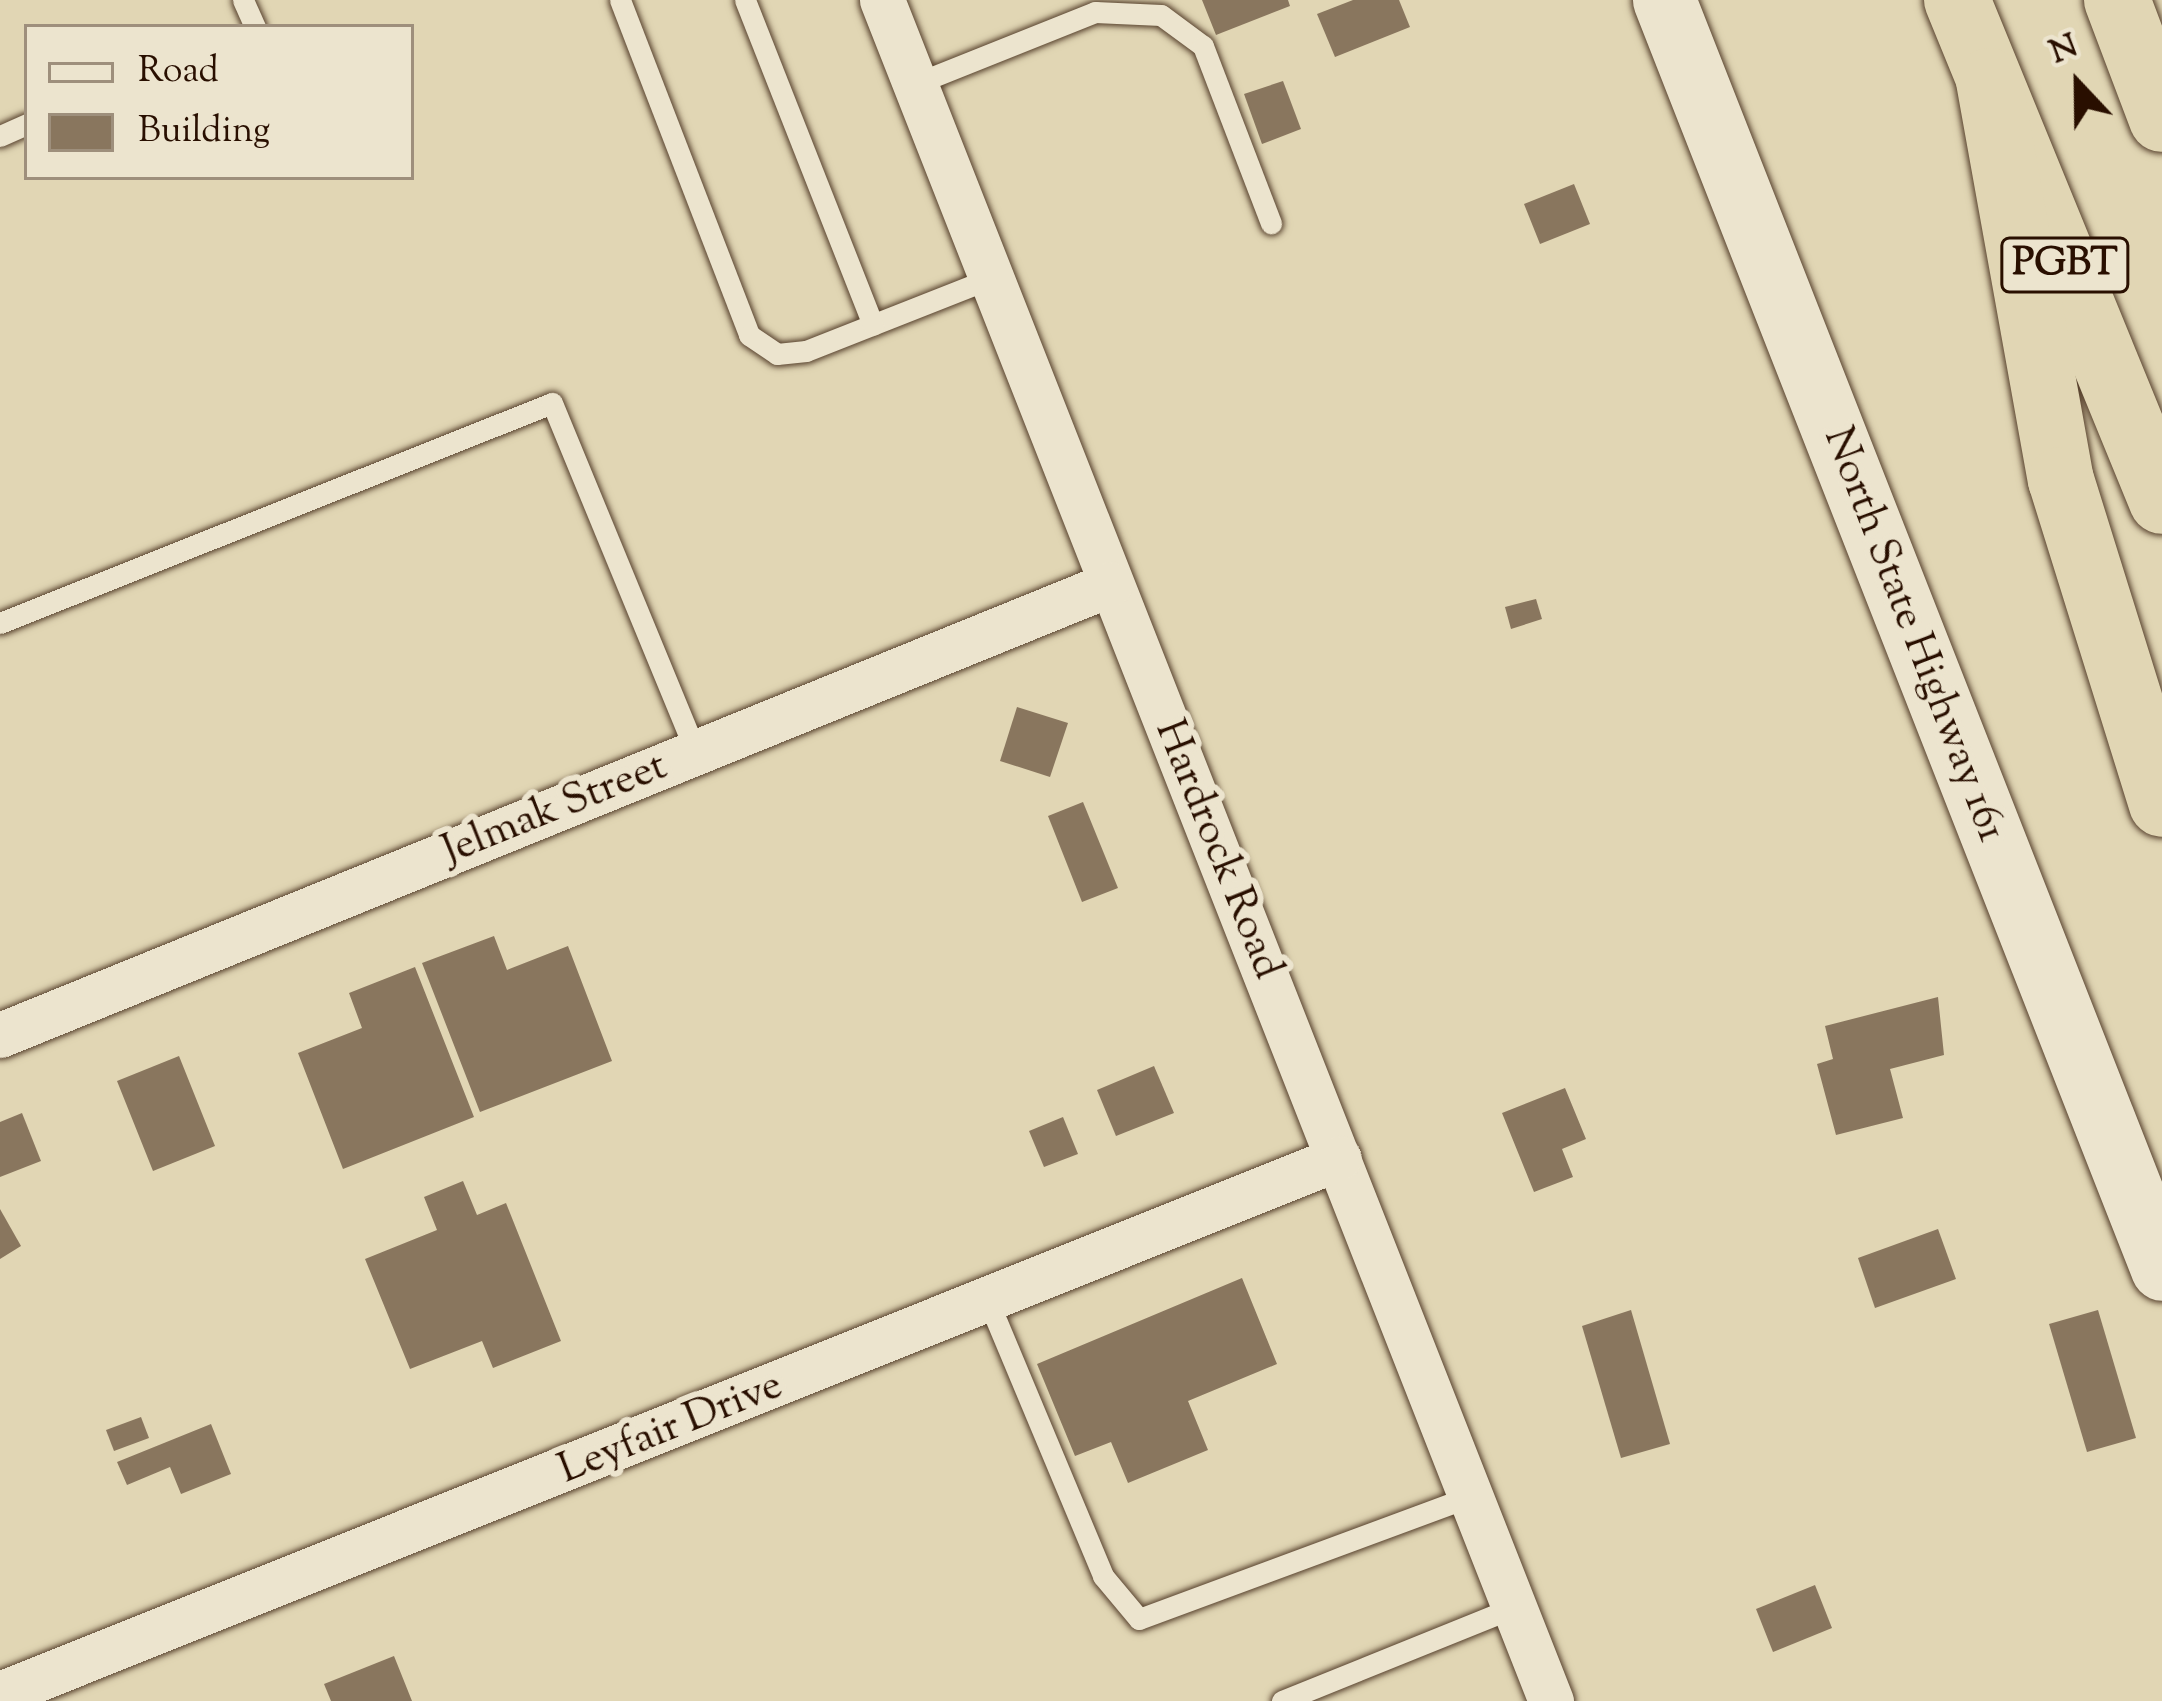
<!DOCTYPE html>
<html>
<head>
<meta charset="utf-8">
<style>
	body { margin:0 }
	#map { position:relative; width:2162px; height:1701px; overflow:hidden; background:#e1d6b4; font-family:"Sorts Mill Goudy",serif }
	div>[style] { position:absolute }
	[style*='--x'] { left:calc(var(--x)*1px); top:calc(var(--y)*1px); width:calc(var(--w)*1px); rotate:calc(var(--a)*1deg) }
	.building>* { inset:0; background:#89765e }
	.roads { filter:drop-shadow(0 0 3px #57412d) drop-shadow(0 0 3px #57412d) }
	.lane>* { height:21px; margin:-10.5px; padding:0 10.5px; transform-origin:10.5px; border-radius:10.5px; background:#ece4ce }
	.street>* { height:45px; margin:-22.5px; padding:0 22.5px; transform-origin:22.5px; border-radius:22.5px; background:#ece4ce }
	.secondary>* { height:63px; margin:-31.5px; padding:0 31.5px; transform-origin:31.5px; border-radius:31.5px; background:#ece4ce }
	.highway>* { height:66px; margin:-33px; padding:0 33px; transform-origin:33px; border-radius:33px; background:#e1d6b4 }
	span { translate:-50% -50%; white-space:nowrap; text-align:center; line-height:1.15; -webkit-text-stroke:12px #ece4ce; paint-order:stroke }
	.shield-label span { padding:3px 9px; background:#ece4ce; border:3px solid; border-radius:9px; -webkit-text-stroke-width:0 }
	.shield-label { font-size:39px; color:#290f00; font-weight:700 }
	.street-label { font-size:42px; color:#290f00 }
	.legend { position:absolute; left:24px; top:24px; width:390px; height:156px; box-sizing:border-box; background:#ece4ce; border:3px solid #9e8f7c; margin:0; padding:15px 21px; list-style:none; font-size:36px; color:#290f00 }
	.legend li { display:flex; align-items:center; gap:24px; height:60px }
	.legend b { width:60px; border:3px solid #9e8f7c }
	.north { position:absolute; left:2018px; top:24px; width:120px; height:120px; -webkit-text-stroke:9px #ece4ce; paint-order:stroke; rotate:338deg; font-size:33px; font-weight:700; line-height:48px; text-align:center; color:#290f00 }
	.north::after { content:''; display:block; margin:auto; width:42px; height:54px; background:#290f00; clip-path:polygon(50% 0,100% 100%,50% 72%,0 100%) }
</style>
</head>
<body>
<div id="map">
	<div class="building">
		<div style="clip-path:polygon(1202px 0,1288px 0,1290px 6px,1216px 35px)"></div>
		<div style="clip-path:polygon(1353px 0,1399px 0,1410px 27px,1335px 57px,1317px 14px)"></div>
		<div style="clip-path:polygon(1283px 81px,1301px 129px,1262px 144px,1244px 94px)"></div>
		<div style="clip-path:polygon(1574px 184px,1590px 224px,1540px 244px,1524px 204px)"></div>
		<div style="clip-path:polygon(1536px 599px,1542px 619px,1511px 629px,1505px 607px)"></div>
		<div style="clip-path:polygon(1017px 707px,1068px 723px,1050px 777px,1000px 761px)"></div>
		<div style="clip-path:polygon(1083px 802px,1118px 888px,1082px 902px,1048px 816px)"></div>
		<div style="clip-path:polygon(494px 936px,507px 970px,568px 946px,612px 1061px,480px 1112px,422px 963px)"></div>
		<div style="clip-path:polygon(415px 967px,474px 1117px,343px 1169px,298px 1053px,362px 1028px,349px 993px)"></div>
		<div style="clip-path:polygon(1938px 997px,1944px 1055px,1890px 1069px,1903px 1118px,1836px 1135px,1817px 1064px,1833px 1059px,1825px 1026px)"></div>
		<div style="clip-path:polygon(179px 1056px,215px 1146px,153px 1171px,117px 1081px)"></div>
		<div style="clip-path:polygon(1154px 1066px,1174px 1113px,1116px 1136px,1097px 1090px)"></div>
		<div style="clip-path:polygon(1565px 1088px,1586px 1139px,1562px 1149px,1573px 1177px,1534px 1192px,1502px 1113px)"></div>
		<div style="clip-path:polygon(22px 1113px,41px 1161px,0 1177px,0 1122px)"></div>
		<div style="clip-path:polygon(1063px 1117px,1078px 1154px,1044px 1167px,1029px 1131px)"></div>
		<div style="clip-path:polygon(463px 1181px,477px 1215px,506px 1203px,561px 1341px,493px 1368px,482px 1341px,410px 1369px,365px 1259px,437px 1230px,424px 1197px)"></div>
		<div style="clip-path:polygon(0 1209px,21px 1246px,0 1259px)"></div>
		<div style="clip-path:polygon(1938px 1229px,1956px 1279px,1875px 1308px,1858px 1258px)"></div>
		<div style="clip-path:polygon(1242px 1278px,1277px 1364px,1188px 1401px,1208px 1450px,1128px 1483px,1111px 1442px,1075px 1456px,1037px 1364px)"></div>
		<div style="clip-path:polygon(1631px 1310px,1670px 1444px,1621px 1458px,1582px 1326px)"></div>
		<div style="clip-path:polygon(2098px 1310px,2136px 1438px,2087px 1452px,2049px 1324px)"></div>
		<div style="clip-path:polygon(141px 1417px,149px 1438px,114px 1451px,106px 1430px)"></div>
		<div style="clip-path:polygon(211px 1424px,231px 1474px,181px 1494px,170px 1467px,127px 1485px,117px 1462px)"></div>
		<div style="clip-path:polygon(1815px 1585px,1832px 1628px,1773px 1652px,1756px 1609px)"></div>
		<div style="clip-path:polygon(394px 1656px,412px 1701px,331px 1701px,324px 1684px)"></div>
	</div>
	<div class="roads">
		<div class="lane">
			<div style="--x:243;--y:0;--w:30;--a:66"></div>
			<div style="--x:620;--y:0;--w:359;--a:68.9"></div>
			<div style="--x:749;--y:335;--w:34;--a:34"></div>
			<div style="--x:777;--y:354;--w:29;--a:-6"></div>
			<div style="--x:806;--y:351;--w:199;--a:-21.5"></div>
			<div style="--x:745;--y:0;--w:349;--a:68.5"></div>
			<div style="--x:915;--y:84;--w:194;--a:-21.8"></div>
			<div style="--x:1095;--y:12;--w:66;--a:2.6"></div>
			<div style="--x:1161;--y:15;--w:52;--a:36.4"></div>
			<div style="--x:1203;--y:46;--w:190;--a:69"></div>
			<div style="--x:0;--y:136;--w:30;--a:-24"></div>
			<div style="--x:0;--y:623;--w:594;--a:-21.73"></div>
			<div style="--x:552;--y:403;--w:378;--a:67.6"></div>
			<div style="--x:989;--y:1303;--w:296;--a:67.3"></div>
			<div style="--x:1103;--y:1576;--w:56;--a:50.1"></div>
			<div style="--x:1139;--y:1619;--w:354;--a:-20.3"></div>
			<div style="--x:1282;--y:1701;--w:251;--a:-22"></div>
		</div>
		<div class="street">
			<div style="--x:882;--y:0;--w:1828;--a:68.53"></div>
			<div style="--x:0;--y:1035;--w:1198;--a:-22.11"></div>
			<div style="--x:0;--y:1694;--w:1442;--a:-21.82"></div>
		</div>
		<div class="secondary">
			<div style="--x:1664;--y:0;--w:1363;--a:68.57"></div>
		</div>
		<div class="highway">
			<div style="--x:1957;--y:0;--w:541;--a:67.75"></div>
			<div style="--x:2117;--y:0;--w:127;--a:69.3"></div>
			<div style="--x:1989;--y:81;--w:405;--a:79.8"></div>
			<div style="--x:2061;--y:480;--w:339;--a:72.7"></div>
		</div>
	</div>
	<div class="shield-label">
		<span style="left:2065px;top:265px">PGBT</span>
	</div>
	<div class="street-label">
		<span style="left:1913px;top:635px;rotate:69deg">North State Highway 161</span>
		<span style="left:555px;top:810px;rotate:-22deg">Jelmak Street</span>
		<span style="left:1217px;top:850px;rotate:68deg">Hardrock Road</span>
		<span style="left:671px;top:1429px;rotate:-22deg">Leyfair Drive</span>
	</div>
	<ul class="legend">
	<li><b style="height:15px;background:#ece4ce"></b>Road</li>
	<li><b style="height:33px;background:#89765e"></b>Building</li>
	</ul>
	<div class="north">N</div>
</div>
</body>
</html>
